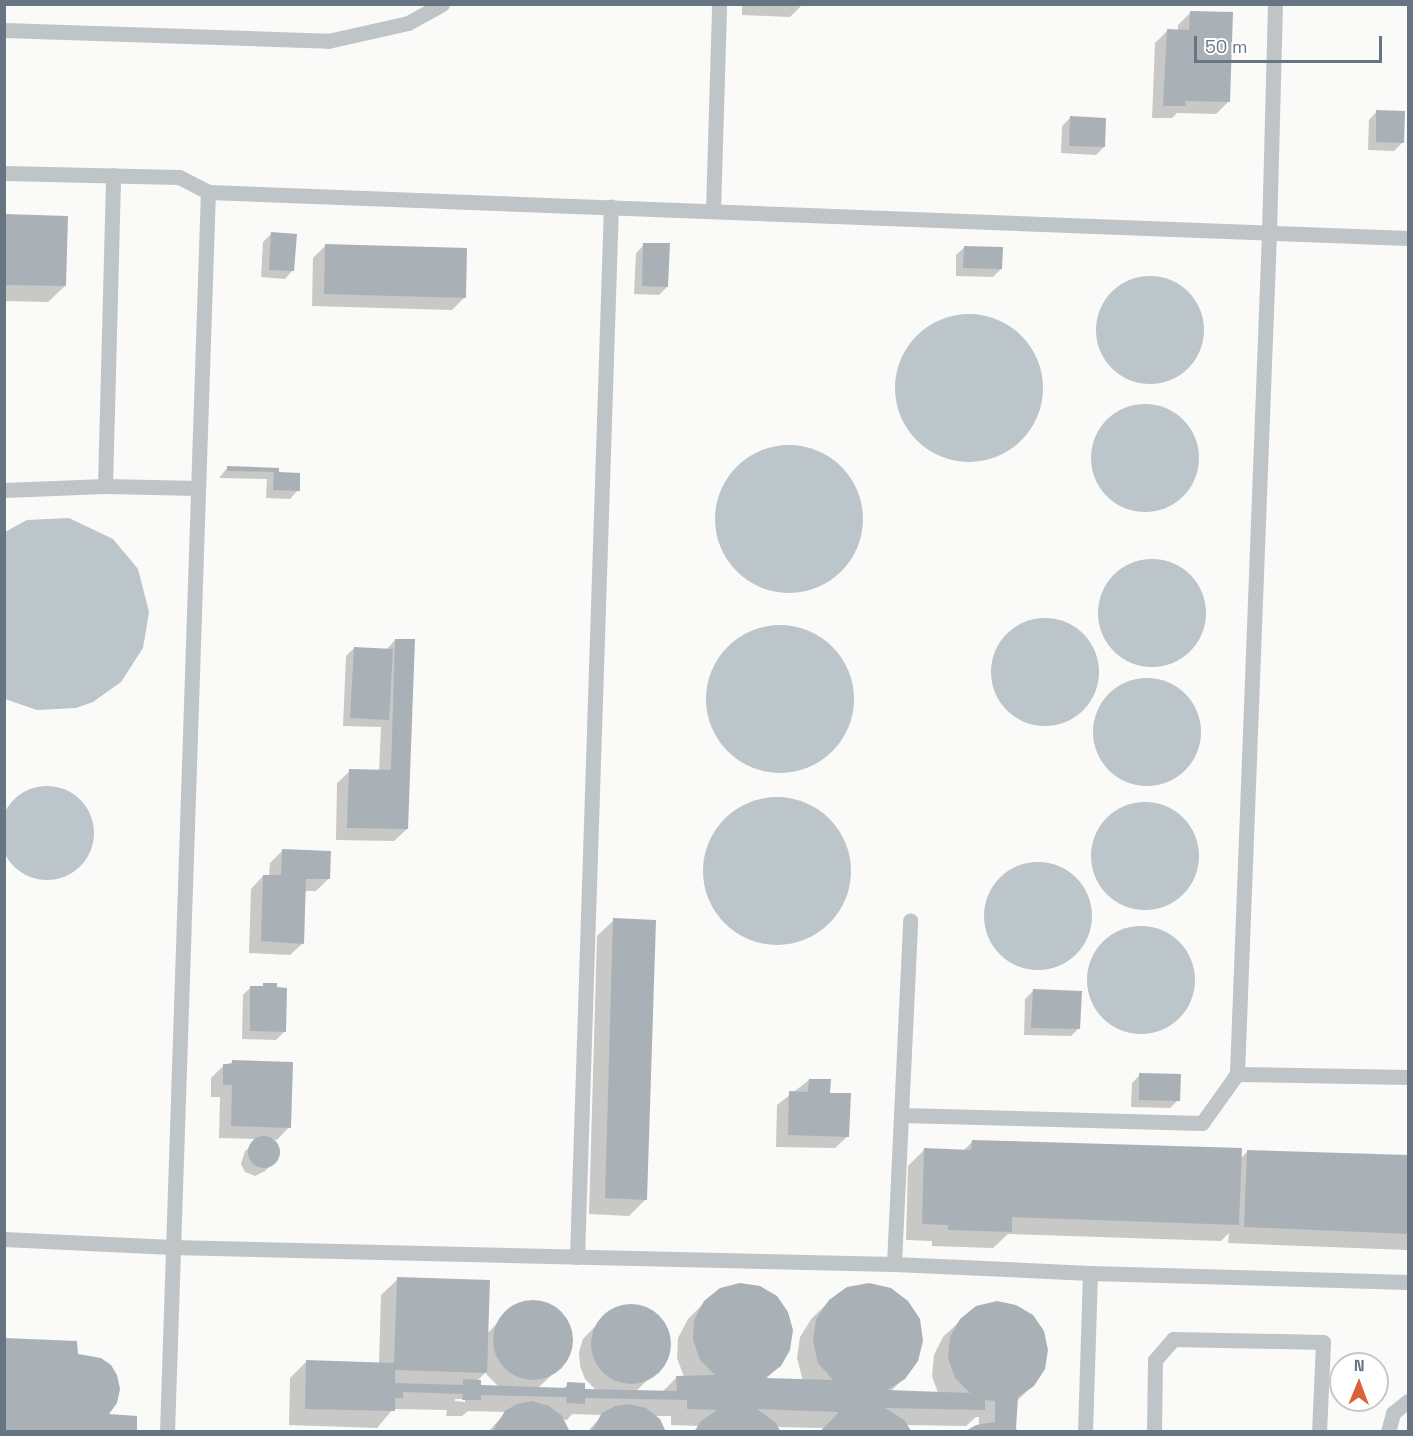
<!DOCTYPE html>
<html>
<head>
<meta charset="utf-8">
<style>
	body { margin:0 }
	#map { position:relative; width:1413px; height:1436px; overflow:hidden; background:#fafaf8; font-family:"Space Grotesk",sans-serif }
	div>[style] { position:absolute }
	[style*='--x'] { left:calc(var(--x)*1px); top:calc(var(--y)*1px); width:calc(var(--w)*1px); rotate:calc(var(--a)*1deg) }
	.water>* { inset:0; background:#bbc5ca }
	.round { border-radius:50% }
	.shadow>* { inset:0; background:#0003 }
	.building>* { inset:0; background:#a9b1b7 }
	.lane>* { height:15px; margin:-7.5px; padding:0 7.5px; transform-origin:7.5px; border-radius:7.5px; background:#bfc4c7 }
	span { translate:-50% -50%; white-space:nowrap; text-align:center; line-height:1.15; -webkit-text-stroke:6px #fff; paint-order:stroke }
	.frame { position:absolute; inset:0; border:6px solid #667581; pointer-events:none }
	.north { position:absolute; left:1329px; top:1352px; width:60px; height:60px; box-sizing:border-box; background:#fff; border:2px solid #c2c8cd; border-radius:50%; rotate:1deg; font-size:16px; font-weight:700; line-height:24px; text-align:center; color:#667581 }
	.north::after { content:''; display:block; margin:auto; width:21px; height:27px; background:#da6238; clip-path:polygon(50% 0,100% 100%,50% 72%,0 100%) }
	.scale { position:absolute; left:1194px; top:36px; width:188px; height:27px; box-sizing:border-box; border:3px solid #667581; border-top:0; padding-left:8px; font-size:18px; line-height:21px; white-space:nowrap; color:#667581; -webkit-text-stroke:4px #fff; paint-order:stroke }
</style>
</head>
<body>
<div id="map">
	<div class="water">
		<div class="round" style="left:1096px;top:276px;width:108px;height:108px"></div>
		<div class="round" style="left:895px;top:314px;width:148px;height:148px"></div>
		<div class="round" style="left:1091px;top:404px;width:108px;height:108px"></div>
		<div class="round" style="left:715px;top:445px;width:148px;height:148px"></div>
		<div style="clip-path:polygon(69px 518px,113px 539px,138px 569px,149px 612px,143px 648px,121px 682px,93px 702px,76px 708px,37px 710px,5px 699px,5px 532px,27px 520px)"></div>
		<div class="round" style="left:1098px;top:559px;width:108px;height:108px"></div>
		<div class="round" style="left:991px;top:618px;width:108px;height:108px"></div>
		<div class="round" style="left:706px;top:625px;width:148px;height:148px"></div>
		<div class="round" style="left:1093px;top:678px;width:108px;height:108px"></div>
		<div class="round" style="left:0;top:786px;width:94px;height:94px"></div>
		<div class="round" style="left:703px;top:797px;width:148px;height:148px"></div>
		<div class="round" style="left:1091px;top:802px;width:108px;height:108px"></div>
		<div class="round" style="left:984px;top:862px;width:108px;height:108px"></div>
		<div class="round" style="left:1087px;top:926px;width:108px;height:108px"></div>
	</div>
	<div class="shadow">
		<div style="clip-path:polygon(742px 4px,803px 4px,790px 17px,742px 15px)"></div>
		<div style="clip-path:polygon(1191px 12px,1229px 101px,1216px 114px,1177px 113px,1172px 118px,1152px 118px,1155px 43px,1167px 31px,1178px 31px,1178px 25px)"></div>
		<div style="clip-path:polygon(1377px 111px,1402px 143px,1394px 151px,1368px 150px,1369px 120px)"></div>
		<div style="clip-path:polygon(1070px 118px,1104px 147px,1096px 155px,1061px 153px,1062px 126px)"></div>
		<div style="clip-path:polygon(4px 216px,65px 286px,48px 302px,4px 301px)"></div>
		<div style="clip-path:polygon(271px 234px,293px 270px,285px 279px,261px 277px,263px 242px)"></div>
		<div style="clip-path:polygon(326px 245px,464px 298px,452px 310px,312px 306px,313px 258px)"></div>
		<div style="clip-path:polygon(644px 245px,667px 287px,659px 295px,634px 294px,636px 253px)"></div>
		<div style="clip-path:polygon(965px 247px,1001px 269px,993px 277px,956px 276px,956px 255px)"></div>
		<div style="clip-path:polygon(228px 467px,277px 469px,277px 473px,298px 490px,290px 499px,266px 498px,267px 479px,219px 478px)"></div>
		<div style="clip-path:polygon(395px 640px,407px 829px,394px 841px,336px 840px,337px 783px,350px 771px,379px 772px,381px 727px,343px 726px,346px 656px,354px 648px,386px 650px)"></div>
		<div style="clip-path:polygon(282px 851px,329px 878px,316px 891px,304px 891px,303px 943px,290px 955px,249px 953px,251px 889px,263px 876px,269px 877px,270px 863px)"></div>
		<div style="clip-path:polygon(614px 920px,646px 1199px,629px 1216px,589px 1214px,597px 936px)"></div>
		<div style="clip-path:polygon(276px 985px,285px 1031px,276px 1040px,242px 1039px,243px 995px,251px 987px)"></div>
		<div style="clip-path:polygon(1033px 991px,1079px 1028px,1071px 1036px,1024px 1035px,1025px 999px)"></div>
		<div style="clip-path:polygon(233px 1062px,289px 1127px,277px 1140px,272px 1139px,278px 1151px,273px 1163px,265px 1171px,255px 1176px,245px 1172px,241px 1164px,245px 1151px,260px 1139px,219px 1138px,220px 1097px,211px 1097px,211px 1078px,224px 1065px)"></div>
		<div style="clip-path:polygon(1140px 1075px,1178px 1100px,1170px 1108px,1131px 1107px,1132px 1083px)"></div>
		<div style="clip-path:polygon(809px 1080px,829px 1094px,848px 1136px,835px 1148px,776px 1147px,777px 1105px)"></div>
		<div style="clip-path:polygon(972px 1142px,1240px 1159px,1247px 1152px,1408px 1156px,1408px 1250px,1228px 1243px,1229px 1233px,1221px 1241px,1008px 1234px,993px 1248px,932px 1246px,932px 1241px,906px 1240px,908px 1166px,925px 1149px,963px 1151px)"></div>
		<div style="clip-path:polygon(evenodd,398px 1279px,487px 1334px,508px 1311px,520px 1304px,534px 1302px,550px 1306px,563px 1316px,570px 1331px,571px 1348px,564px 1363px,537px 1389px,562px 1390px,568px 1384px,584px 1390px,597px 1391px,585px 1379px,580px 1366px,579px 1352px,583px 1339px,606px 1315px,618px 1308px,632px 1305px,648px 1309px,661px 1320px,668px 1334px,669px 1351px,662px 1366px,635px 1392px,662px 1392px,677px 1377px,684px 1377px,677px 1358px,678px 1338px,688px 1319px,705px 1302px,779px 1366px,765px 1380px,803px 1381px,797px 1358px,800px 1337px,812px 1318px,830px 1301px,904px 1378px,890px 1392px,938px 1393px,932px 1376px,934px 1355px,943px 1337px,961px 1320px,1033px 1385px,1016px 1402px,1015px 1430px,979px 1426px,979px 1417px,976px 1417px,966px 1426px,906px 1425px,910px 1432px,820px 1432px,823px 1428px,776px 1427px,779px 1432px,693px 1432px,698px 1426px,671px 1425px,671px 1416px,654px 1416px,664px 1432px,587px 1432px,603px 1415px,572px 1414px,567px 1420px,562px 1419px,568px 1432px,488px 1432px,506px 1412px,468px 1411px,462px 1416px,446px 1416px,447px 1410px,393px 1409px,377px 1428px,289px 1425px,290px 1378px,307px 1361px,379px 1364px,381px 1295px,398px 1279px,486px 1372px,487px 1375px,500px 1388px,480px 1387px,477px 1381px,486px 1372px,398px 1279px,455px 1399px,465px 1399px,465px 1402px,455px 1401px,455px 1399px)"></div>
	</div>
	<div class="building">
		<div style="clip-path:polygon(1190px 11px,1233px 12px,1230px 102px,1185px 101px,1186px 106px,1163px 106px,1167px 29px,1189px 30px)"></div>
		<div style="clip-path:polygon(1376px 110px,1405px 111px,1404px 143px,1376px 142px)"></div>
		<div style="clip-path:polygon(1070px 116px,1106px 118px,1105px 147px,1069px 146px)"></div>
		<div style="clip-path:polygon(4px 214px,68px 216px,66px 286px,4px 285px)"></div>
		<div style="clip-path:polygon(271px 232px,297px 234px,294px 271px,269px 270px)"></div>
		<div style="clip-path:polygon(643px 243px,670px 243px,668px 287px,642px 286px)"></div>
		<div style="clip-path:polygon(325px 244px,467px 248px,466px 298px,324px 294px)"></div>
		<div style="clip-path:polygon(964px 246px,1003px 247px,1002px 269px,963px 268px)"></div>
		<div style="clip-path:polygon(227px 466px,279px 468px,279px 472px,300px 473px,300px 491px,273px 490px,274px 472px,227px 471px)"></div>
		<div style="clip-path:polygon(395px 639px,415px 639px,408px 829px,347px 828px,349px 769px,391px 770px)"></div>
		<div style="clip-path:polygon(354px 647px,393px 649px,389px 720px,350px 718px)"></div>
		<div style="clip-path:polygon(282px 849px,331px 851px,330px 879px,306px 879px,304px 944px,261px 941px,263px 875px,281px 875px)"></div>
		<div style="clip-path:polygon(613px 918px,656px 920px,647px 1200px,605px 1198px)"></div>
		<div style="clip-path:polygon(263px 983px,277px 983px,277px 987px,287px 988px,286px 1032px,250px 1031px,250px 986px,263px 986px)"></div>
		<div style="clip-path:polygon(1033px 989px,1082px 991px,1080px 1029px,1031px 1028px)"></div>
		<div style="clip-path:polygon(232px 1060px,293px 1062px,291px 1128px,231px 1126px,232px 1085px,223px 1085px,223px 1064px,232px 1064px)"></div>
		<div style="clip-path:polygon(1139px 1073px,1181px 1074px,1180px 1101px,1139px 1100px)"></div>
		<div style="clip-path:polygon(809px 1079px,831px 1079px,830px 1093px,851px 1093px,849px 1137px,788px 1135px,789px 1091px,808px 1092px)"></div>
		<div class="round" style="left:248px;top:1136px;width:32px;height:32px"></div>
		<div style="clip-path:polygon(972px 1140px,1242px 1148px,1239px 1225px,1012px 1217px,1012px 1232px,948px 1230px,948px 1225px,922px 1224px,924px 1148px,971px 1150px)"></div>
		<div style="clip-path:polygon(1247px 1150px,1408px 1155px,1408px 1234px,1244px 1227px)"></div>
		<div style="clip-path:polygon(397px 1277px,490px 1280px,487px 1373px,395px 1370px,395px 1383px,463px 1385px,463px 1379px,481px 1380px,481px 1385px,567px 1388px,567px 1382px,585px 1383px,585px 1389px,677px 1391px,676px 1376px,715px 1375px,700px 1360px,693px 1340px,694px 1320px,704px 1301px,720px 1288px,740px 1283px,760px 1286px,777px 1296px,788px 1312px,793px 1330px,790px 1350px,781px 1366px,765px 1378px,833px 1380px,818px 1363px,813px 1341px,816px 1319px,829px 1300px,847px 1287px,869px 1283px,891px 1288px,908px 1301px,920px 1319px,923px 1341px,918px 1361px,905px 1379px,887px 1390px,970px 1393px,955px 1378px,948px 1358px,950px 1337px,960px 1319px,976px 1306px,997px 1301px,1016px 1305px,1033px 1315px,1044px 1331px,1048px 1350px,1045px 1369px,1034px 1386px,1018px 1397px,1016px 1429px,1019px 1432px,964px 1432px,976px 1425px,995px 1422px,995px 1401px,985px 1400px,985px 1410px,885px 1408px,904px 1420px,912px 1432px,820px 1432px,839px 1412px,757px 1409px,775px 1422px,781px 1432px,695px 1432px,700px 1422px,717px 1410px,687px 1409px,687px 1400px,585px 1398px,585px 1404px,566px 1403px,567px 1397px,481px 1395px,481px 1400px,462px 1400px,463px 1394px,403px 1392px,403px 1398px,395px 1398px,395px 1411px,305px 1409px,306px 1360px,394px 1363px)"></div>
		<div class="round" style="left:493px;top:1300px;width:80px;height:80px"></div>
		<div class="round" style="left:591px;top:1304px;width:80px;height:80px"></div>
		<div style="clip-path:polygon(4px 1338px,77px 1341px,78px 1354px,101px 1358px,111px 1365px,117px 1375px,120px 1389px,117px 1403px,109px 1414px,137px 1416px,137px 1432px,4px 1432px)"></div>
		<div style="clip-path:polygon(532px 1401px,549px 1406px,562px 1416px,570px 1432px,492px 1432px,505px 1411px,517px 1404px)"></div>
		<div style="clip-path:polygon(629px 1404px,646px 1408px,660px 1419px,666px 1432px,591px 1432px,602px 1413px,615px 1406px)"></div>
	</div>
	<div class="lane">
		<div style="--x:1275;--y:4;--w:229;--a:91.5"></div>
		<div style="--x:1269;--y:233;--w:842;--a:92.18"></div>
		<div style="--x:1237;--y:1074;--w:171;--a:1"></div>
		<div style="--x:4;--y:30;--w:324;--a:1.9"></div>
		<div style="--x:328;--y:41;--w:82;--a:-12.7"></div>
		<div style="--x:408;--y:23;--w:39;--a:-29"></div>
		<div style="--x:4;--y:173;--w:175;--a:1.3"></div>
		<div style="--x:179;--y:177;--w:33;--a:27"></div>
		<div style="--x:713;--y:211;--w:207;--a:-88.3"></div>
		<div style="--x:105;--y:486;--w:93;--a:1.2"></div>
		<div style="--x:4;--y:490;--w:101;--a:-2.3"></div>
		<div style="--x:105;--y:486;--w:311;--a:-88.5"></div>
		<div style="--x:901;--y:1115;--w:301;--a:1.5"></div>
		<div style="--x:1202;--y:1123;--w:60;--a:-54.5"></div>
		<div style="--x:4;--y:1239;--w:168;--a:2.7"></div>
		<div style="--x:172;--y:1247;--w:722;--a:1.35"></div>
		<div style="--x:894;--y:1264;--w:196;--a:2.6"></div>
		<div style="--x:1090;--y:1273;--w:318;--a:1.6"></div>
		<div style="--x:577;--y:1257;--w:1051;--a:-88.15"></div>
		<div style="--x:894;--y:1264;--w:344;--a:-87.3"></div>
		<div style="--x:167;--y:1432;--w:1241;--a:-88.11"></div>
		<div style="--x:208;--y:192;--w:1201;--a:2.2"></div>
		<div style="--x:1085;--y:1432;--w:159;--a:-88.2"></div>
		<div style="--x:1154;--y:1432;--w:72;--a:-89.2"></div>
		<div style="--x:1155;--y:1360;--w:28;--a:-49"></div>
		<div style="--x:1173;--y:1339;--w:150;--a:1.1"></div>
		<div style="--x:1323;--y:1342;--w:90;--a:92.5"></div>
		<div style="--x:1388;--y:1432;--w:20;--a:-75"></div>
		<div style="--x:1393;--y:1413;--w:19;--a:-39"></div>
	</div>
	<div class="frame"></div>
	<div class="north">N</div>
	<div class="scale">50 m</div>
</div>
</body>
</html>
